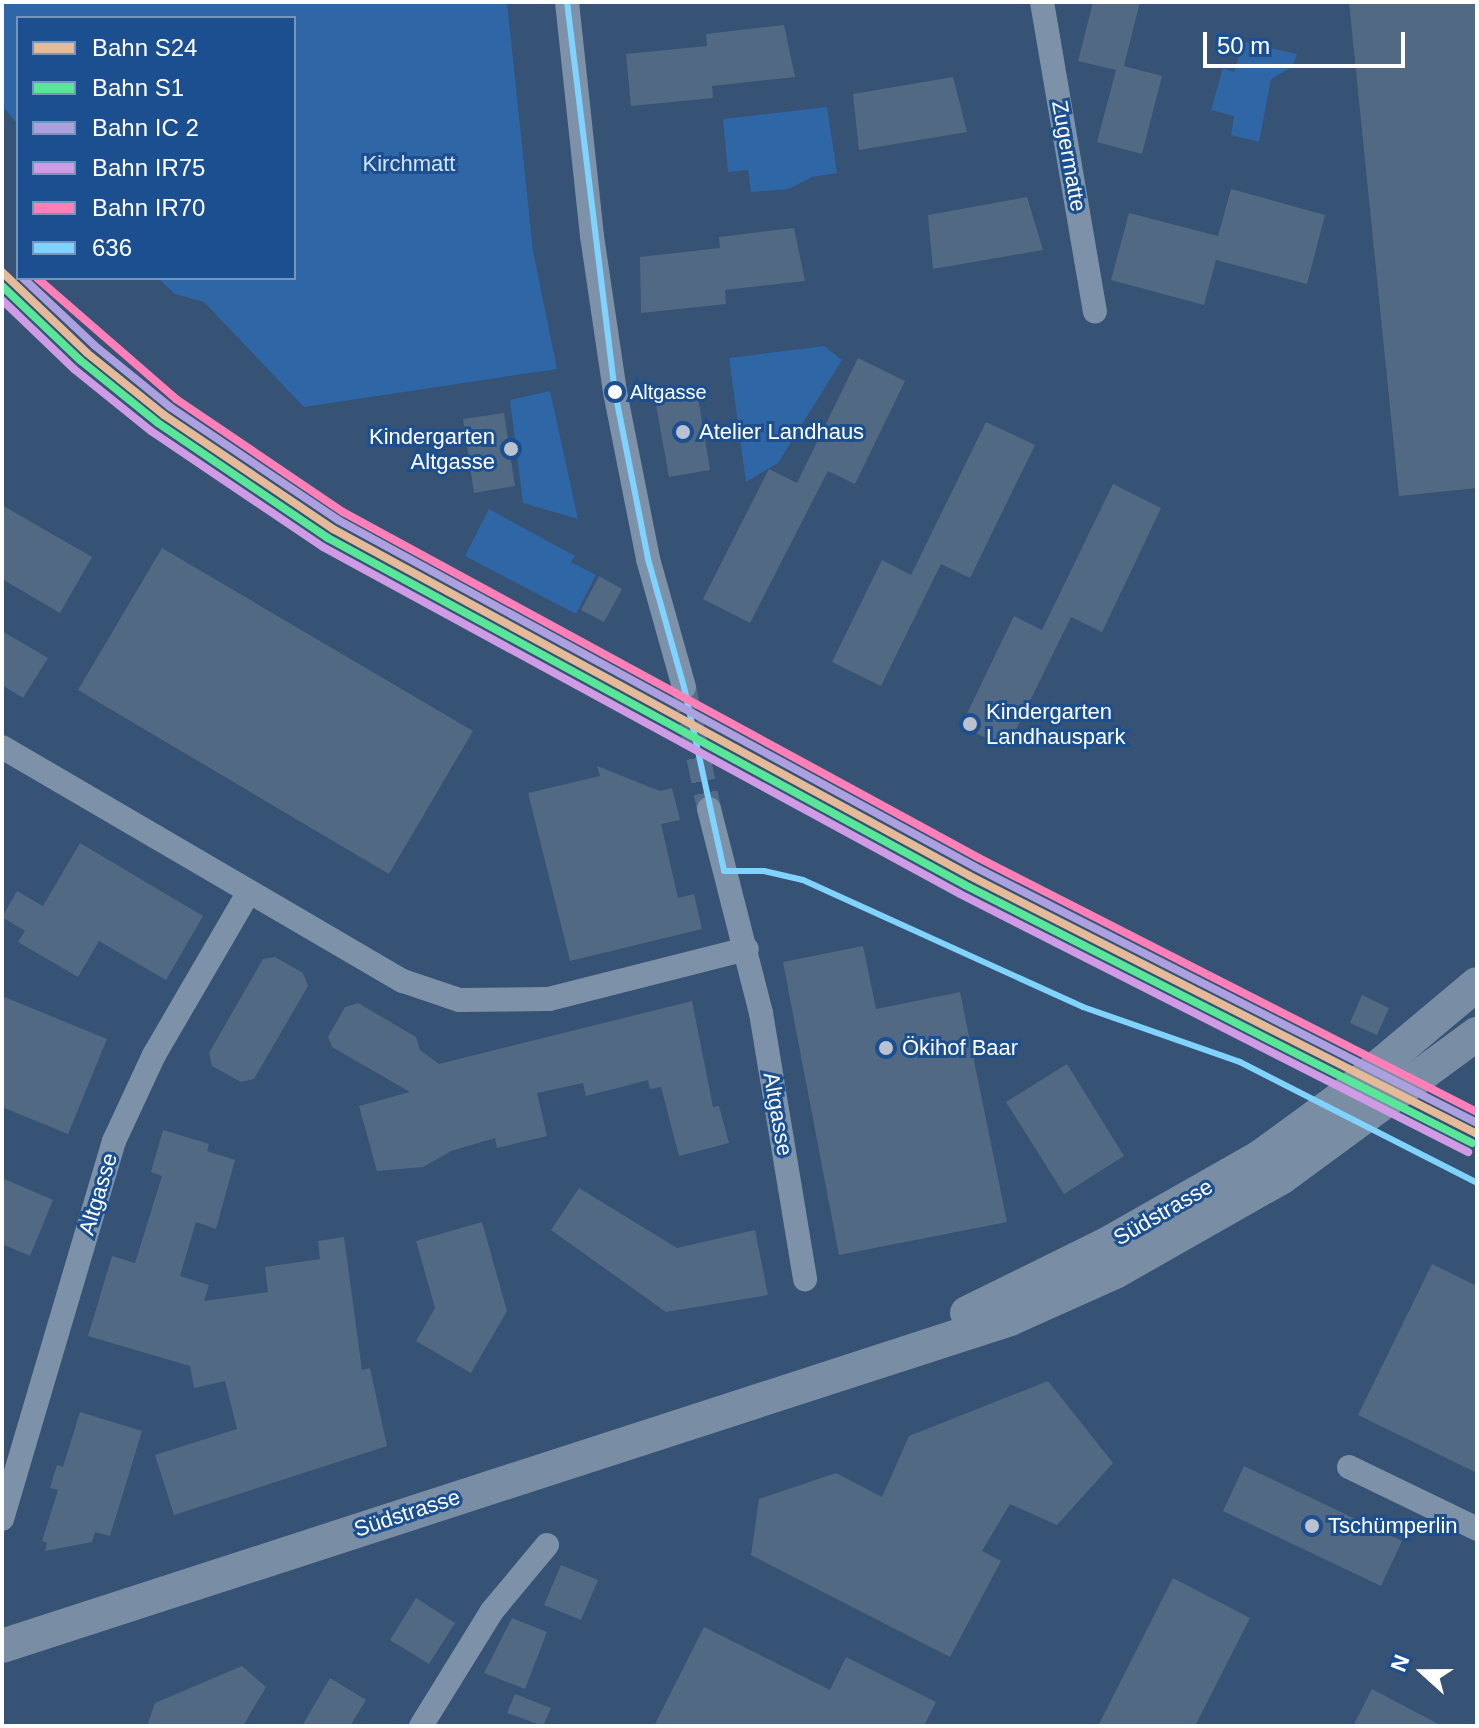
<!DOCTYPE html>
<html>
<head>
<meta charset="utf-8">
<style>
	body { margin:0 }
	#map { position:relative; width:1479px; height:1728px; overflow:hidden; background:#365274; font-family:Arial,sans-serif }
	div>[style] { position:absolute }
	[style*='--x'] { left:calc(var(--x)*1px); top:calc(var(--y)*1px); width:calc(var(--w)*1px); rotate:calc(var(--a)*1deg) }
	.green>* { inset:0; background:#2f66a5 }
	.building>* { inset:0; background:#526984 }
	.street-tunnel>* { height:24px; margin-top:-12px; transform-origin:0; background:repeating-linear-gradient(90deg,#546c89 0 24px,transparent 0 36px) }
	.street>* { height:24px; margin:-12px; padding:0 12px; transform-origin:12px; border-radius:12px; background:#7d92a8 }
	.secondary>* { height:34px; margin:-17px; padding:0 17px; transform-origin:17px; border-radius:17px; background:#798da4 }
	.bus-1>* { height:6px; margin:-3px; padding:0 3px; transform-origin:3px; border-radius:3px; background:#80d3ff }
	.rail-1>* { height:8px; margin:-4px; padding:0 4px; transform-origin:4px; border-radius:4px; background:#e5ba99 }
	.rail-2>* { height:8px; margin:-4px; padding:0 4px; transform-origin:4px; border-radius:4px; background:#5ae699 }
	.rail-3>* { height:8px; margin:-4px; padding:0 4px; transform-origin:4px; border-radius:4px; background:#ada0de }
	.rail-4>* { height:8px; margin:-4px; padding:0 4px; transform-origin:4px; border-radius:4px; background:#cf9be4 }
	.rail-5>* { height:8px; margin:-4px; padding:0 4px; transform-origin:4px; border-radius:4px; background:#ff80b8 }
	.dots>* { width:22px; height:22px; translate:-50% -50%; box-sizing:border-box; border:4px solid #1b4f8f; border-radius:50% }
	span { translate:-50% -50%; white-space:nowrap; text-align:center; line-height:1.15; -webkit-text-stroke:6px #1b4f8f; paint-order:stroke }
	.bus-label { font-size:20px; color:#fff }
	.left { translate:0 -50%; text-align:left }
	.street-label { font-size:22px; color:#fff }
	.park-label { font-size:22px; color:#cfe3fa }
	.poi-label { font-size:22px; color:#fff }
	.right { translate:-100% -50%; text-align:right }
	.frame { position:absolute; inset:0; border:4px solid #fff; pointer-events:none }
	.legend { position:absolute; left:16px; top:16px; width:280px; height:264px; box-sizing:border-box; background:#1b4f8f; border:2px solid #7695bc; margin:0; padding:10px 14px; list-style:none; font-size:24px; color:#fff }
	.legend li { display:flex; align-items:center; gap:16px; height:40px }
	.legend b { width:40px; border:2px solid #7695bc }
	.north { position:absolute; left:1383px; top:1632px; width:80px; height:80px; -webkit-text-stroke:6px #1b4f8f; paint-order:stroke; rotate:291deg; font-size:22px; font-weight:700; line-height:32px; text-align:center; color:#fff }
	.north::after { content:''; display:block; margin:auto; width:28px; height:36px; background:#fff; clip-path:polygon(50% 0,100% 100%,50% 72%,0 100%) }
	.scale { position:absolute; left:1203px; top:32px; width:202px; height:36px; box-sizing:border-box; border:4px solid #fff; border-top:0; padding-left:10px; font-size:24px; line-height:28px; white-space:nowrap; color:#fff; -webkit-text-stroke:6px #1b4f8f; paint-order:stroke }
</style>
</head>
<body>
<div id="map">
	<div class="green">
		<div style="clip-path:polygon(2px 2px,507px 2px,533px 251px,557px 369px,304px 407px,204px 302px,175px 294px,158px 278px,294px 278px,294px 18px,18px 18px,18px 125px,2px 105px)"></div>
		<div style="clip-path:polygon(1244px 42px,1297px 54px,1292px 67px,1271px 79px,1259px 142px,1231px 135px,1234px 116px,1211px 110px,1223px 68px,1234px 72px)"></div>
		<div style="clip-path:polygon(827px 107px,837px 173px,812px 177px,789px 189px,751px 192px,748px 170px,728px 172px,723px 119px)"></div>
		<div style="clip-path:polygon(824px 346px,842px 360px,778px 463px,746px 482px,729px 358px)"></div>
		<div style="clip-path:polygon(550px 391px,578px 519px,523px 503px,510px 400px)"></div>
		<div style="clip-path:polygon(489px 509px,575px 556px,571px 562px,596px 575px,576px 614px,465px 556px)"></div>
	</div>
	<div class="building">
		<div style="clip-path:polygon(1093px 2px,1140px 2px,1124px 66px,1162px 76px,1142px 154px,1097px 142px,1116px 70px,1078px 61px)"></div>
		<div style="clip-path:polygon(1349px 2px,1477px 2px,1477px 488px,1399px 496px)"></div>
		<div style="clip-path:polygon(784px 25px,795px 77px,712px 86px,713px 98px,631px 106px,626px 54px,707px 46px,706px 34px)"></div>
		<div style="clip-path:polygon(953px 77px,967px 132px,859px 150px,853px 94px)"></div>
		<div style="clip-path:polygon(1231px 189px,1325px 215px,1307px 284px,1216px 260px,1204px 305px,1111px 280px,1129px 213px,1218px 236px)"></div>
		<div style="clip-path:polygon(1027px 197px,1043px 250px,933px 269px,928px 215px)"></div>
		<div style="clip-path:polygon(794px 228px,805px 281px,725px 290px,726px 304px,641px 313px,640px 257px,720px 248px,719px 237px)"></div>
		<div style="clip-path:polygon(858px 358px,905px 381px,855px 484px,828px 471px,750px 623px,703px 599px,769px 469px,797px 483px)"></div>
		<div style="clip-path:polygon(696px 386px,710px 470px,669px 477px,654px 394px)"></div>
		<div style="clip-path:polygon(504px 413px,515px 486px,474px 493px,463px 419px)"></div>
		<div style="clip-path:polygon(986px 422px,1035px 445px,970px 578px,941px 564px,881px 686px,832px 662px,882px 560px,911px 575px)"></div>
		<div style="clip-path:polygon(1113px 484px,1161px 508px,1102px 632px,1071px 617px,1007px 748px,961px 726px,1014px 616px,1042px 630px)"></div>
		<div style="clip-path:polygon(2px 505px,92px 557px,60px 613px,2px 579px)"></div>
		<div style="clip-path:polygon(162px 548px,473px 731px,389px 874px,78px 690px)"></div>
		<div style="clip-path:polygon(599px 576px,622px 589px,604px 622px,581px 610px)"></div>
		<div style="clip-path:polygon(2px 631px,48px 658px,23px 698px,2px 685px)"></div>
		<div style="clip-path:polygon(597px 766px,660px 791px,672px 788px,680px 820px,661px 824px,678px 898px,694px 894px,702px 929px,570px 961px,528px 793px,600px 776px)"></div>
		<div style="clip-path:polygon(80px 843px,203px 916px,166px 980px,99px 941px,78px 977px,18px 942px,25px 931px,2px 917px,17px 891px,43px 906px)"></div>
		<div style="clip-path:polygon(863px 946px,876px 1009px,960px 992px,1007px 1222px,839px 1255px,783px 962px)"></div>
		<div style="clip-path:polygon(275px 957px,303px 973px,308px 986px,254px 1079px,241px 1082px,212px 1066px,209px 1053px,263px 959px)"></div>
		<div style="clip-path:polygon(1362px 995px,1389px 1008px,1377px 1035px,1350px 1023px)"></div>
		<div style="clip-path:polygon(2px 996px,107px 1039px,68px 1134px,2px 1107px)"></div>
		<div style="clip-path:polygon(692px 1001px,713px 1107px,719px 1106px,729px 1143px,679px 1156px,661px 1087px,650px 1089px,648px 1080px,586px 1096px,583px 1083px,537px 1093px,547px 1136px,497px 1148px,495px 1138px,451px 1151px,423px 1167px,377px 1171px,359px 1106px,410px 1092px,332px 1047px,328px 1037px,345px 1007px,358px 1003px,416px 1037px,420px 1050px,439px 1064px)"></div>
		<div style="clip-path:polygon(1067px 1064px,1124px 1156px,1064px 1194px,1006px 1102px)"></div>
		<div style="clip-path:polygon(163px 1130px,209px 1144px,207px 1151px,235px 1160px,216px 1229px,196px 1222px,180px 1276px,209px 1285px,204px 1301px,268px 1292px,265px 1267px,320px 1259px,318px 1241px,344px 1237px,362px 1370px,370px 1368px,387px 1446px,174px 1515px,155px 1455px,237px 1429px,225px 1381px,194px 1388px,190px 1366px,88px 1336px,112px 1256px,135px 1263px,162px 1176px,151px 1172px)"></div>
		<div style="clip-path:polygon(2px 1178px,53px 1200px,30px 1256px,2px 1244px)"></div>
		<div style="clip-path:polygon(579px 1188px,677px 1248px,755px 1230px,768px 1295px,666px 1312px,551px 1230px)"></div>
		<div style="clip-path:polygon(482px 1222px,507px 1311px,471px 1373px,416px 1341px,435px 1308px,416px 1241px)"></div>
		<div style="clip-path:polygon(1432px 1264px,1477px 1286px,1477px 1473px,1358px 1415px)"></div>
		<div style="clip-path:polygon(1048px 1381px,1113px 1463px,1057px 1525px,1010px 1504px,982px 1551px,1001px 1561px,950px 1657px,751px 1555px,759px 1499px,836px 1473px,882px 1497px,909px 1436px)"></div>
		<div style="clip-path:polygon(80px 1412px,142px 1431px,110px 1536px,95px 1532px,92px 1542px,45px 1551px,47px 1543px,42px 1541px,58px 1490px,50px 1488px,57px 1465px,63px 1467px)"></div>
		<div style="clip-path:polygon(1244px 1466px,1402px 1541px,1381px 1586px,1223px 1511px)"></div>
		<div style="clip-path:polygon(561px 1565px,598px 1580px,581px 1620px,544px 1605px)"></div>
		<div style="clip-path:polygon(1173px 1578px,1250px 1618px,1195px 1726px,1098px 1726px)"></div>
		<div style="clip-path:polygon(416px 1598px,455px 1623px,429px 1664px,390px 1640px)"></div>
		<div style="clip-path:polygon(512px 1618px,547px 1632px,525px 1689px,484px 1673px)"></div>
		<div style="clip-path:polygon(704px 1627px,830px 1690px,846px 1657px,936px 1702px,924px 1726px,654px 1726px)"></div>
		<div style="clip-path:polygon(242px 1666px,266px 1687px,243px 1726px,147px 1726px,155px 1703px)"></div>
		<div style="clip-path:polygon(330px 1678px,366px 1700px,350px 1726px,302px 1726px)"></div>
		<div style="clip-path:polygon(1372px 1689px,1442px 1726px,1353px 1726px)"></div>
		<div style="clip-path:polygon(515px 1694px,551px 1708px,543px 1726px,507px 1713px)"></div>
	</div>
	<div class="street-tunnel">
		<div style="--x:684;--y:687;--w:125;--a:78.4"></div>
	</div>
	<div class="street">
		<div style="--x:567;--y:2;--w:235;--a:83.9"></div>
		<div style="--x:592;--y:236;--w:158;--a:81.6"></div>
		<div style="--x:615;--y:392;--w:170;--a:78.8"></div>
		<div style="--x:648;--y:559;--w:133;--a:74.3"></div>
		<div style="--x:1042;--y:2;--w:314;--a:80.3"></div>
		<div style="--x:2;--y:747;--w:464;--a:30.3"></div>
		<div style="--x:403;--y:981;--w:59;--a:18.7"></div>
		<div style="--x:459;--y:1000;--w:90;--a:-0.6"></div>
		<div style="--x:549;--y:999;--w:204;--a:-14.2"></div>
		<div style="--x:709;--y:809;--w:211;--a:75.7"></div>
		<div style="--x:761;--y:1013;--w:270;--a:80.6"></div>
		<div style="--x:1349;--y:1467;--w:142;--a:25.8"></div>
		<div style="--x:2;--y:1519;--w:394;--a:-73.5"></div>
		<div style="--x:114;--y:1141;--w:95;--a:-65.1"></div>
		<div style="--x:154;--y:1055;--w:189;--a:-59.8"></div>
		<div style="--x:421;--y:1726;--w:135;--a:-58.3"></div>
		<div style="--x:492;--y:1611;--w:86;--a:-50.2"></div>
	</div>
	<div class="secondary">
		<div style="--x:967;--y:1313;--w:156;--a:-26.2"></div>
		<div style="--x:1107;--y:1244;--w:176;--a:-29.6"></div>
		<div style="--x:1260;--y:1157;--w:100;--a:-36.1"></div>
		<div style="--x:1341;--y:1098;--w:177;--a:-40"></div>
		<div style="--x:2;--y:1646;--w:1060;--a:-17.97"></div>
		<div style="--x:1010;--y:1319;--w:115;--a:-24.1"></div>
		<div style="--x:1115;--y:1272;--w:192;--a:-29.6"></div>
		<div style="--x:1282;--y:1177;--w:242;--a:-36.3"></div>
	</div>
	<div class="bus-1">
		<div style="--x:567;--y:2;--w:393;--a:83"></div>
		<div style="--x:615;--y:392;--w:170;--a:78.8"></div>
		<div style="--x:648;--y:559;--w:133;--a:74.3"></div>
		<div style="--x:684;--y:687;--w:188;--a:77.7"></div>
		<div style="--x:724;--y:871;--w:40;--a:0"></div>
		<div style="--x:764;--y:871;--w:40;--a:13"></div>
		<div style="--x:803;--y:880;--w:307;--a:24.4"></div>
		<div style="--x:1083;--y:1007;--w:166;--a:19.3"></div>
		<div style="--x:1240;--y:1062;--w:266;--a:27"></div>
	</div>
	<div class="rail-1">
		<div style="--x:2;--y:272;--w:117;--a:43.6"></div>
		<div style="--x:87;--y:353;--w:99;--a:38.8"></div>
		<div style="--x:164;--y:415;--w:204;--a:34"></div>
		<div style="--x:333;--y:529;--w:725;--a:28.58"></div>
		<div style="--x:970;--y:876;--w:569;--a:26.97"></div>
	</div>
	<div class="rail-2">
		<div style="--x:2;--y:286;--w:108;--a:43.5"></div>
		<div style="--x:80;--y:360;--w:100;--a:38.9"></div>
		<div style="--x:158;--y:423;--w:205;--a:34.1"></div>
		<div style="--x:328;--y:538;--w:725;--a:28.58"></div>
		<div style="--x:965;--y:885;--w:569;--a:26.97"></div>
	</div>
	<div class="rail-3">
		<div style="--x:23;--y:278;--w:98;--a:43.3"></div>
		<div style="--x:94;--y:345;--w:98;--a:39.2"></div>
		<div style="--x:170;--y:407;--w:202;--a:33.9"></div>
		<div style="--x:338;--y:520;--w:725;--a:28.58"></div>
		<div style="--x:975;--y:867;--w:564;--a:27.02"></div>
	</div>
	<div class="rail-4">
		<div style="--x:2;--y:300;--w:100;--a:43.8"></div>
		<div style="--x:74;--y:369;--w:99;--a:38.8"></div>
		<div style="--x:151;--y:431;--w:207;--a:34"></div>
		<div style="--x:323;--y:547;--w:725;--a:28.58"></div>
		<div style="--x:960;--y:894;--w:570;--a:26.92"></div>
	</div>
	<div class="rail-5">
		<div style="--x:37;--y:278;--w:184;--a:41"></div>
		<div style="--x:176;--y:399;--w:202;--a:34.1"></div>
		<div style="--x:343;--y:512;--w:724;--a:28.55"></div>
		<div style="--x:979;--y:858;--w:559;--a:27.02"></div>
	</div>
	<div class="dots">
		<div style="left:615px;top:392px;background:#fff"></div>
		<div style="left:683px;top:432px;background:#b9c2ce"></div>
		<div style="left:511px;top:449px;background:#b9c2ce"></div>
		<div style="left:970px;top:724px;background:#b9c2ce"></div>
		<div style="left:886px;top:1048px;background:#b9c2ce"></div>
		<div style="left:1312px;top:1526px;background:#b9c2ce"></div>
	</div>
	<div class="bus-label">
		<span class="left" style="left:630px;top:392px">Altgasse</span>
	</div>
	<div class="street-label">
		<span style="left:1069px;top:156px;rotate:80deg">Zugermatte</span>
		<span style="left:778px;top:1114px;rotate:80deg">Altgasse</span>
		<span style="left:98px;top:1194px;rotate:-73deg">Altgasse</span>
		<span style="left:1163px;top:1212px;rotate:-30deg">Südstrasse</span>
		<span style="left:407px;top:1513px;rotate:-18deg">Südstrasse</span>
	</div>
	<div class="park-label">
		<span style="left:409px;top:164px">Kirchmatt</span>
	</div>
	<div class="poi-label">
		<span class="left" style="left:699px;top:432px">Atelier Landhaus</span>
		<span class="right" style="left:495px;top:449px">Kindergarten<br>Altgasse</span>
		<span class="left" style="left:986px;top:724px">Kindergarten<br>Landhauspark</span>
		<span class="left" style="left:902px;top:1048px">Ökihof Baar</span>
		<span class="left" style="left:1328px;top:1526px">Tschümperlin</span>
	</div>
	<div class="frame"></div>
	<ul class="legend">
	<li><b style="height:10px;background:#e5ba99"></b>Bahn S24</li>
	<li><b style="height:10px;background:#5ae699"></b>Bahn S1</li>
	<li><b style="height:10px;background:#ada0de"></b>Bahn IC 2</li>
	<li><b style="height:10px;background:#cf9be4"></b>Bahn IR75</li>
	<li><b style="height:10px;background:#ff80b8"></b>Bahn IR70</li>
	<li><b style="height:10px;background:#80d3ff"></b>636</li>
	</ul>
	<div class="north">N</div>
	<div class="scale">50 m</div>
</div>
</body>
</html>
